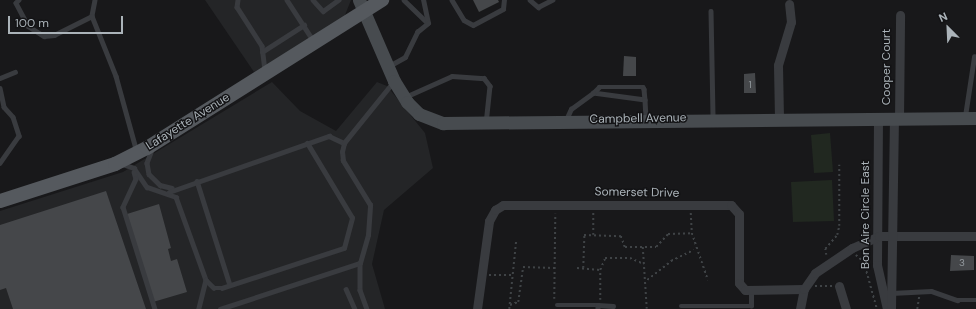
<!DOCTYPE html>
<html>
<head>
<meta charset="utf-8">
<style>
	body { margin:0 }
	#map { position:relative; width:976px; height:309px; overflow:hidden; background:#18181a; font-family:"DM Sans",sans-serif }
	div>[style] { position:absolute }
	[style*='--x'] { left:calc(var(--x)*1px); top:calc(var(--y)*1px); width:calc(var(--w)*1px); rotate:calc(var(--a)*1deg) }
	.built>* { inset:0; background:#242527 }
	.green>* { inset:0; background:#212820 }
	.building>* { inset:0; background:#45474a }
	.path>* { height:1.5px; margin-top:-0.75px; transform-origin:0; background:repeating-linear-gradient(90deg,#3f4346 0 2px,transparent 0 5px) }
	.lane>* { height:4.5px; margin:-2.25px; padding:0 2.25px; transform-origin:2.25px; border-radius:2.25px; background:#393b3f }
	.street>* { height:9px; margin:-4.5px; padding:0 4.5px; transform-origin:4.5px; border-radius:4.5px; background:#393b3f }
	.secondary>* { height:13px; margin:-6.5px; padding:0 6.5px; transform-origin:6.5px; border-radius:6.5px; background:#474b4f }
	.primary>* { height:14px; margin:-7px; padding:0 7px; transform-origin:7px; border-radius:7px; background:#55595e }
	span { translate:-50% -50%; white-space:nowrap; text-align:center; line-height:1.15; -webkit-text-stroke:3px #131315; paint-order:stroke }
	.number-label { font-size:10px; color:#92989d }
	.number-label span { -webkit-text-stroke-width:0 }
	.street-label { font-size:12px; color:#abb3b9 }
	.north { position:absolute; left:928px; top:8px; width:40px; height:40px; -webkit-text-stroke:3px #131315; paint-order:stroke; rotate:336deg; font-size:11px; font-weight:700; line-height:16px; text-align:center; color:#abb3b9 }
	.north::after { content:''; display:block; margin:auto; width:14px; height:18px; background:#abb3b9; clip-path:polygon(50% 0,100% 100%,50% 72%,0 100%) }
	.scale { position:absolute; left:8px; top:16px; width:115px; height:18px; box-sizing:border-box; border:2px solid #abb3b9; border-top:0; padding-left:5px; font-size:12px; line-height:14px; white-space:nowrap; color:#abb3b9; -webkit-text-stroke:3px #131315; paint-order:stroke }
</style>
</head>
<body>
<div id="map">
	<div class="built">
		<div style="clip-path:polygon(205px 0,351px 0,343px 20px,254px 72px)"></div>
		<div style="clip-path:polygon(272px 82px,300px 111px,336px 131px,377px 82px,387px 86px,425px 133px,433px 168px,384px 210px,372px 264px,385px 309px,0 309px,0 211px,123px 172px)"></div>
	</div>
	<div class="green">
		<div style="clip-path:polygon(830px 133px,833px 172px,814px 173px,811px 135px)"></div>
		<div style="clip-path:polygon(832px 180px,834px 221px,793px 222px,791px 182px)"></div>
	</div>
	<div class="building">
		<div style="clip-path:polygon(473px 0,498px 0,499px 2px,479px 12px)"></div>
		<div style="clip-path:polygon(624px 56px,636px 57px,636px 76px,623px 76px)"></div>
		<div style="clip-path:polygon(755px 73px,756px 93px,744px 93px,744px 74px)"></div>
		<div style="clip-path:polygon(106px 191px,146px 309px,13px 309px,6px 288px,0 290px,0 225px)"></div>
		<div style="clip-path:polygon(159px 204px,171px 248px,168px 249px,171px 261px,177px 259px,187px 292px,153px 302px,127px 214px)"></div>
		<div style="clip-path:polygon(951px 255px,974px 256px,974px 270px,950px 271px)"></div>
	</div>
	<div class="path">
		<div style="--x:691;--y:213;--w:20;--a:87"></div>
		<div style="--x:593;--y:235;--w:22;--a:-90"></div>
		<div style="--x:643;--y:247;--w:62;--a:86.3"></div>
		<div style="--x:826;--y:255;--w:6;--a:-99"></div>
		<div style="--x:825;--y:249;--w:18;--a:-49"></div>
		<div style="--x:837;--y:235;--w:9;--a:-77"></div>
		<div style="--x:839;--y:226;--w:61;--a:-90"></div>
		<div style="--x:856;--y:255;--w:11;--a:41"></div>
		<div style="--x:864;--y:262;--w:49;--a:74.5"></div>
		<div style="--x:577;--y:268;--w:23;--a:5"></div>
		<div style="--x:583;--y:268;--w:33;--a:-88"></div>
		<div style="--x:584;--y:235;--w:37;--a:2"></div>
		<div style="--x:621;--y:236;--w:12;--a:70"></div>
		<div style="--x:625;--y:247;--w:31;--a:0"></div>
		<div style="--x:656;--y:247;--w:18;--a:-47"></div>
		<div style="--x:668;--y:234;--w:24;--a:-2"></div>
		<div style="--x:692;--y:233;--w:50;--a:71.2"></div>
		<div style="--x:489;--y:275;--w:23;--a:0"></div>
		<div style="--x:647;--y:280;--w:31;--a:-38"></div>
		<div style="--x:671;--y:261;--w:25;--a:-26"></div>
		<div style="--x:815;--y:286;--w:17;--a:0"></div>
		<div style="--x:554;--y:299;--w:85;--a:-89.3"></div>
		<div style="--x:600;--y:300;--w:30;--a:-90"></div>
		<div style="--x:600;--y:270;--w:13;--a:-67"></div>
		<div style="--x:605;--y:258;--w:25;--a:0"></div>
		<div style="--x:630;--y:258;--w:15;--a:23"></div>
		<div style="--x:510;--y:305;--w:9;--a:-21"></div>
		<div style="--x:518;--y:302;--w:35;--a:-82"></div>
		<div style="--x:523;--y:267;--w:31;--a:2"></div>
		<div style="--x:509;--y:309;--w:69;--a:-84.2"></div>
		<div style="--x:917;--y:309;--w:12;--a:-81"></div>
	</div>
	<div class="lane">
		<div style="--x:19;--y:0;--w:4;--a:135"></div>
		<div style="--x:16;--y:3;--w:26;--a:62"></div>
		<div style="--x:28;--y:26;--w:19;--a:32"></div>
		<div style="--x:44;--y:36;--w:10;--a:-6"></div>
		<div style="--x:54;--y:35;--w:42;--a:-26.6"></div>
		<div style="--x:95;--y:0;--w:16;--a:101"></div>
		<div style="--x:92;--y:16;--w:65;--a:68.2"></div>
		<div style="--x:116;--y:76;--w:79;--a:74.6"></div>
		<div style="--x:238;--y:0;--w:7;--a:98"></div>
		<div style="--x:237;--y:7;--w:46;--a:57.3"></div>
		<div style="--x:262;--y:46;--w:26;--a:83"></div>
		<div style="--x:287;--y:0;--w:48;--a:57"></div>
		<div style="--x:313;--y:0;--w:15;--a:48"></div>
		<div style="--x:323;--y:11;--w:19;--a:-36"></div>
		<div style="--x:404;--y:0;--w:33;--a:44"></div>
		<div style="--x:428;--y:23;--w:24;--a:-102"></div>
		<div style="--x:452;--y:0;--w:23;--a:59"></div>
		<div style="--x:464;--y:20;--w:10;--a:29"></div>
		<div style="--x:473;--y:25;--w:34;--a:-28"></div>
		<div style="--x:503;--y:9;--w:9;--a:-84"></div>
		<div style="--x:530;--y:0;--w:11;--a:41"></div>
		<div style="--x:538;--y:7;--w:16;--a:-27"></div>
		<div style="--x:711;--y:11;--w:107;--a:88.9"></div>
		<div style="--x:262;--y:52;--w:50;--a:-32.7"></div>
		<div style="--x:389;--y:66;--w:18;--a:-29"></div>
		<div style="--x:405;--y:57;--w:28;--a:-64"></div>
		<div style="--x:417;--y:32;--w:14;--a:-39"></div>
		<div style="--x:0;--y:78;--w:16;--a:-22"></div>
		<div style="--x:0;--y:88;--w:19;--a:78"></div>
		<div style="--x:4;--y:107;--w:13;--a:48"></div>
		<div style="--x:13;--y:117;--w:20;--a:72"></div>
		<div style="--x:19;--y:136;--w:33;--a:125"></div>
		<div style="--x:405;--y:97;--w:51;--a:-24.1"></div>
		<div style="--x:452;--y:76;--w:32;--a:4"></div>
		<div style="--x:484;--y:78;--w:10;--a:53"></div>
		<div style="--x:490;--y:86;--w:36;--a:96"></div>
		<div style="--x:645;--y:100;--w:52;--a:-172.3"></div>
		<div style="--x:593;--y:93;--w:8;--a:-45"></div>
		<div style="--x:599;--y:87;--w:44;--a:0"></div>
		<div style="--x:643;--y:87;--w:2;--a:63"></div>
		<div style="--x:644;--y:89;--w:11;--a:85"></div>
		<div style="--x:645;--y:100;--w:19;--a:87"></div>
		<div style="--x:965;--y:116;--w:60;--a:-81.3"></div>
		<div style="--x:566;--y:120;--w:12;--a:-66"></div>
		<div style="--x:571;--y:109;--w:27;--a:-36"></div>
		<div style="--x:152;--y:150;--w:14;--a:111"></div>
		<div style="--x:147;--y:163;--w:11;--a:80"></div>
		<div style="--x:149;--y:174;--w:16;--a:45"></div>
		<div style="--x:160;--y:185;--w:12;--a:14"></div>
		<div style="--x:122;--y:164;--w:13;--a:18"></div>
		<div style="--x:134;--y:168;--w:23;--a:56"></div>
		<div style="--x:147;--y:187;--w:31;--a:19"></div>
		<div style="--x:176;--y:197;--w:88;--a:70.1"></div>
		<div style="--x:206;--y:280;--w:30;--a:104"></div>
		<div style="--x:134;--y:172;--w:7;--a:74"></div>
		<div style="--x:136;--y:179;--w:31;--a:115"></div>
		<div style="--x:123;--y:207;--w:107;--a:72.6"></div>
		<div style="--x:197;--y:181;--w:109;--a:72.4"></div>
		<div style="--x:169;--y:192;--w:170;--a:-19.3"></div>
		<div style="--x:329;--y:136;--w:17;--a:25"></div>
		<div style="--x:360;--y:263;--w:27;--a:90"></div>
		<div style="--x:360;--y:290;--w:20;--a:70"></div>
		<div style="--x:206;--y:280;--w:11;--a:45"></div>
		<div style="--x:214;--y:288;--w:8;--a:0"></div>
		<div style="--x:222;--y:288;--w:128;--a:-18.2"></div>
		<div style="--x:344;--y:248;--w:31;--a:-75"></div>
		<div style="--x:352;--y:218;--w:87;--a:-121"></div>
		<div style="--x:346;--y:289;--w:22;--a:66"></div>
		<div style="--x:891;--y:293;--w:40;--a:-2.9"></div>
		<div style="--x:931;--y:291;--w:28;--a:19"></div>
		<div style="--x:957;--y:300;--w:19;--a:0"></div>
		<div style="--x:557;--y:305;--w:41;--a:0"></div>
		<div style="--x:598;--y:305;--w:4;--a:90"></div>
		<div style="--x:598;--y:305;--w:15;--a:4"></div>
		<div style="--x:681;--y:306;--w:70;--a:0"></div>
		<div style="--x:751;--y:306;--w:13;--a:-90"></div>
		<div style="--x:220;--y:309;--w:147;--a:-18.2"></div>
		<div style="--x:360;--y:263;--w:29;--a:-74"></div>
		<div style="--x:368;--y:235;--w:30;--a:-86"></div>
		<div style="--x:370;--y:205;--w:52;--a:-121.5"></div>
		<div style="--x:343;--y:161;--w:9;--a:-96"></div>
		<div style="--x:342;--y:152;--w:9;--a:-77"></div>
		<div style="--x:344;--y:143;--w:80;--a:-51.1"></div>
	</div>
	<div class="street">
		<div style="--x:779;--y:118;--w:53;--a:-91.1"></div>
		<div style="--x:778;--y:65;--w:45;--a:-73.2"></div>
		<div style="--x:791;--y:22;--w:18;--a:-96"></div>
		<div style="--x:878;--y:119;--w:146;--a:90.4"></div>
		<div style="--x:877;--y:265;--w:45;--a:77.2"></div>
		<div style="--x:899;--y:119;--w:104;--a:-89.4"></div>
		<div style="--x:839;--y:286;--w:24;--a:73"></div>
		<div style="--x:477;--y:309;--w:89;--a:-82.2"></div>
		<div style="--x:489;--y:221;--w:13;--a:-61"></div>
		<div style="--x:495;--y:210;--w:9;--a:-32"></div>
		<div style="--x:503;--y:205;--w:228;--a:0"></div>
		<div style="--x:731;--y:205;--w:12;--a:48"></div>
		<div style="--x:739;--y:214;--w:69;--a:90"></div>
		<div style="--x:739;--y:283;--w:9;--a:49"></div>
		<div style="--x:745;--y:290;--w:59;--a:-1"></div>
		<div style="--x:800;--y:309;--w:20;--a:-79"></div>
		<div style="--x:804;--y:289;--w:19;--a:-55"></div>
		<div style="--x:815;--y:273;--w:45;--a:-34"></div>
		<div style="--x:852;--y:248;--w:30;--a:-24"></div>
		<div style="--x:879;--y:236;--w:97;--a:0"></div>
		<div style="--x:891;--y:309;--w:191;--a:-89.1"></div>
	</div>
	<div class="secondary">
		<div style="--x:359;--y:0;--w:88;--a:66.6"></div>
		<div style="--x:394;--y:81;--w:25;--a:58"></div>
		<div style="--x:407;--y:102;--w:17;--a:45"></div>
		<div style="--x:419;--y:114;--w:26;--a:21"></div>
		<div style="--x:443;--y:123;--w:533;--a:-0.54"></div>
	</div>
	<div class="primary">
		<div style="--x:0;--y:201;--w:121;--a:-17.8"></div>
		<div style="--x:115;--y:164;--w:36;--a:-27"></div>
		<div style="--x:147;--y:148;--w:278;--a:-32.2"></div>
	</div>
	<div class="number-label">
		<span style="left:750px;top:85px">1</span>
		<span style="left:962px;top:263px">3</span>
	</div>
	<div class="street-label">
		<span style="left:887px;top:67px;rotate:-90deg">Cooper Court</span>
		<span style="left:638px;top:119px;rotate:-1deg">Campbell Avenue</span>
		<span style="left:188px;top:122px;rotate:-32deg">Lafayette Avenue</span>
		<span style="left:637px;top:193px;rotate:1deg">Somerset Drive</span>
		<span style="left:866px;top:215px;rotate:-90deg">Bon Aire Circle East</span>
	</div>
	<div class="north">N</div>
	<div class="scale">100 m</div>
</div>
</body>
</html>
